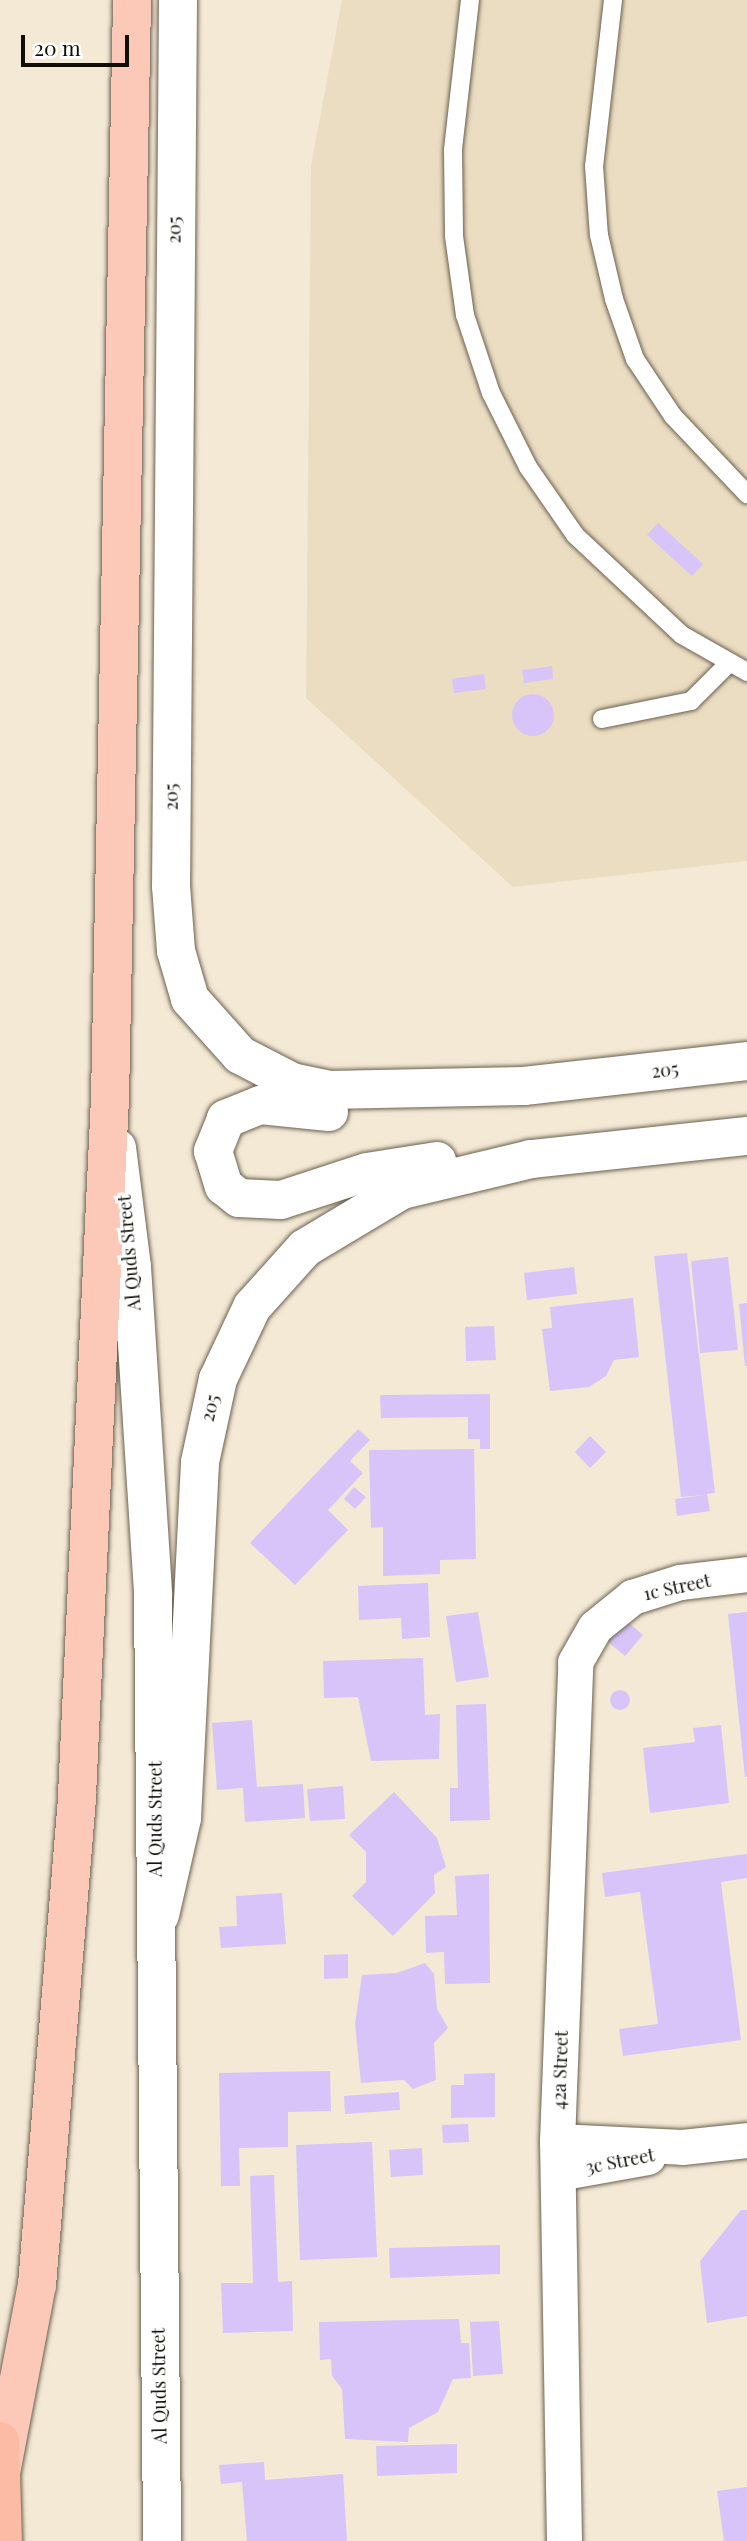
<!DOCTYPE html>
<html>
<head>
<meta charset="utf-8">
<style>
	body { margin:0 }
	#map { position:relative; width:747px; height:2541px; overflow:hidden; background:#f4e9d5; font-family:"Playfair Display",serif }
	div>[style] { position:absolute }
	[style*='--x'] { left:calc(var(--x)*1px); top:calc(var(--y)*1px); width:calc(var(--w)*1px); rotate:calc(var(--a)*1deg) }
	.built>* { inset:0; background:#ebddc2 }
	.building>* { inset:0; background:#d8c4f8 }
	.round { border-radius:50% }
	.roads { filter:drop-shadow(0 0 2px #6b6150) drop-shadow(0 0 2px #6b6150) }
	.service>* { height:18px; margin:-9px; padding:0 9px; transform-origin:9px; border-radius:9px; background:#fff }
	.minor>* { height:35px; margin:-17.5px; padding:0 17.5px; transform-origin:17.5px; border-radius:17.5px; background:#fff }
	.tertiary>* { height:38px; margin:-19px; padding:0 19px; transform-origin:19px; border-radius:19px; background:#fff }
	.secondary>* { height:38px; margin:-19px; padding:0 19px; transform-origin:19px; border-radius:19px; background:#fff }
	.trunk>* { height:38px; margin:-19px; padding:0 19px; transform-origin:19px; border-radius:19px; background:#fcc8b7 }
	.motorway>* { height:38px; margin:-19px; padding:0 19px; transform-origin:19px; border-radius:19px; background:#fcbba5 }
	span { translate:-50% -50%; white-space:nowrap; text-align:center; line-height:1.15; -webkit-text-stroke:6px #fff; paint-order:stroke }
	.street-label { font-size:18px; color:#100d07 }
	.scale { position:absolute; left:21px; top:35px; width:108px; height:32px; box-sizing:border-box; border:4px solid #100d07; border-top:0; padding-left:9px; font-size:21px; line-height:24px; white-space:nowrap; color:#100d07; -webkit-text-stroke:5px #fff; paint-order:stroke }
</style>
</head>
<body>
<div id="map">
	<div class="built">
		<div style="clip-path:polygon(342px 0,747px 0,747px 861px,513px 887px,306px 698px,311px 166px)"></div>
	</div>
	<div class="building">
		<div style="clip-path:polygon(658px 523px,703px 564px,692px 576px,647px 535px)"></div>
		<div style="clip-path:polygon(552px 666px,553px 679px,524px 683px,522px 670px)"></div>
		<div style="clip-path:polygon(484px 674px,486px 689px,454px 693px,452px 679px)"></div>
		<div class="round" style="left:512px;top:694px;width:42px;height:42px"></div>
		<div style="clip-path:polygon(687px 1253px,715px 1493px,707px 1494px,710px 1511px,677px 1516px,675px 1499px,705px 1495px,681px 1497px,654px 1256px)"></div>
		<div style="clip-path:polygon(728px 1257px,738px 1350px,700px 1353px,691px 1261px)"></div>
		<div style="clip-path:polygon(574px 1267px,577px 1294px,527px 1300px,524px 1273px)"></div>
		<div style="clip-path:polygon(633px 1298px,639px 1357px,614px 1360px,606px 1376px,589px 1387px,550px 1391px,542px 1329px,552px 1328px,550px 1307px)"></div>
		<div style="clip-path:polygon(747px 1303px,747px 1366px,745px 1366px,739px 1304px)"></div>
		<div style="clip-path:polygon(494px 1326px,496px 1360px,466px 1361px,465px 1327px)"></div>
		<div style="clip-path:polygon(490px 1394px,490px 1449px,480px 1449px,480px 1439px,468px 1439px,468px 1417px,381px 1418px,380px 1395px)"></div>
		<div style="clip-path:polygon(358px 1429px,370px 1440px,350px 1461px,363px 1473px,328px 1510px,348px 1530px,295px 1585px,250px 1543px)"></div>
		<div style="clip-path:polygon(590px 1436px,606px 1452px,590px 1468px,575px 1452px)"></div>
		<div style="clip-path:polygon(474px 1449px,476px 1559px,440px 1560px,440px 1574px,383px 1576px,383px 1527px,371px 1528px,369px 1450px)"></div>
		<div style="clip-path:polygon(354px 1487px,366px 1497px,355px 1509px,344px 1499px)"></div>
		<div style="clip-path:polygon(428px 1583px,430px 1637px,402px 1639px,401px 1618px,359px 1620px,358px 1586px)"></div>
		<div style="clip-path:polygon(478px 1612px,489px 1677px,456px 1682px,446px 1616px)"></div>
		<div style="clip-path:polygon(747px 1612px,747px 1777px,745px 1777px,728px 1614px)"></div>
		<div style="clip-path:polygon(620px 1615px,643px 1635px,625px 1656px,602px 1637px)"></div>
		<div style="clip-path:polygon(423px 1658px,425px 1715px,440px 1714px,439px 1759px,371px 1761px,358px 1697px,324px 1698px,323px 1661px)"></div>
		<div class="round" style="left:610px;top:1690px;width:20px;height:20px"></div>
		<div style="clip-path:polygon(486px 1704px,490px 1820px,450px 1821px,450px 1788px,458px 1788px,456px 1705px)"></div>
		<div style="clip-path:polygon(252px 1720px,257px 1787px,303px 1784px,305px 1818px,245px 1822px,243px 1788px,217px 1790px,212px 1723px)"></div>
		<div style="clip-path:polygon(721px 1725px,729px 1803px,650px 1813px,643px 1748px,695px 1742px,693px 1728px)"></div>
		<div style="clip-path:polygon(343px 1786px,345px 1819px,310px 1821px,307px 1789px)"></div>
		<div style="clip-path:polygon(394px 1792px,437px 1838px,446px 1867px,434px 1875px,435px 1893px,393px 1936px,352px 1896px,366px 1882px,366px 1852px,349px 1835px)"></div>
		<div style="clip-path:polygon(747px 1854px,747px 1878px,721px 1882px,741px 2040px,623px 2056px,619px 2029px,658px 2024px,640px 1892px,605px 1897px,602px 1873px)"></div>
		<div style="clip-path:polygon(489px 1874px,490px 1983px,445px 1984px,444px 1952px,426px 1953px,425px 1916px,457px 1915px,455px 1876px)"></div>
		<div style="clip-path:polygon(282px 1893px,286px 1944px,221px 1948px,219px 1927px,237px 1926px,236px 1896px)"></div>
		<div style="clip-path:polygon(348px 1954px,348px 1978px,324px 1979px,324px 1955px)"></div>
		<div style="clip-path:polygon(425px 1963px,434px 1974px,437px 2009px,448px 2028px,434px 2043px,436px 2080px,413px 2089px,404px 2080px,361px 2083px,355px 2024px,362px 1975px,397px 1973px)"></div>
		<div style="clip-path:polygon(330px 2071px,331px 2111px,288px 2112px,288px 2147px,239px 2148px,240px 2186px,221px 2186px,219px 2073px)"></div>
		<div style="clip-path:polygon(495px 2073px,495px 2117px,451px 2118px,451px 2085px,464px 2085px,464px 2074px)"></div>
		<div style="clip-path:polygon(399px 2092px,400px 2110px,345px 2114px,344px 2096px)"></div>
		<div style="clip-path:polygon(468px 2124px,469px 2142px,443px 2143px,442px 2125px)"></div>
		<div style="clip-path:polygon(372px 2142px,377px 2257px,300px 2260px,296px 2145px)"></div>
		<div style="clip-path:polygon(422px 2148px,423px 2175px,391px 2177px,389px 2150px)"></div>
		<div style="clip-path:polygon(274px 2175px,278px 2282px,292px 2281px,293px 2331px,223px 2333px,221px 2283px,253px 2283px,250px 2176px)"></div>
		<div style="clip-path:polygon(741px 2210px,747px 2210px,747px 2316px,707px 2323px,700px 2261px)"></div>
		<div style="clip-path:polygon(500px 2245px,500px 2274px,390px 2278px,389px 2248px)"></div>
		<div style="clip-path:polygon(459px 2319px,461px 2343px,469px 2343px,471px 2378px,453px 2379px,438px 2412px,409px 2428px,408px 2442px,345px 2439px,342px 2389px,332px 2376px,331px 2359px,320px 2360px,319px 2322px)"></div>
		<div style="clip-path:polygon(499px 2321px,503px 2374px,473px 2376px,470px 2322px)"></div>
		<div style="clip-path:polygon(457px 2444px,457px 2473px,377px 2476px,376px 2446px)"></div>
		<div style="clip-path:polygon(264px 2462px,265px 2480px,343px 2474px,347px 2541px,247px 2541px,242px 2482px,221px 2484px,219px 2465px)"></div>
		<div style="clip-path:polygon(747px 2487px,747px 2541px,724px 2541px,717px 2491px)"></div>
	</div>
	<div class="roads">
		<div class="service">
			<div style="--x:470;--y:0;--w:151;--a:96.5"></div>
			<div style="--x:453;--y:150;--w:86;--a:89.3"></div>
			<div style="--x:454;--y:236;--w:80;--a:82.1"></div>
			<div style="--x:465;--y:315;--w:82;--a:71.6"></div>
			<div style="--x:491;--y:393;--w:83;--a:63.4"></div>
			<div style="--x:528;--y:467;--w:83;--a:55.3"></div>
			<div style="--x:575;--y:535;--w:146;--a:43.1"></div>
			<div style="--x:682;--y:635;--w:75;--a:29.6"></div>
			<div style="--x:613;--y:0;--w:167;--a:96.5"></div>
			<div style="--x:594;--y:166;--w:69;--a:85.9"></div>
			<div style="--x:599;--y:235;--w:66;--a:76.8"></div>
			<div style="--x:614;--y:299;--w:64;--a:70.7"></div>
			<div style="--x:635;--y:359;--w:69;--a:56.3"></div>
			<div style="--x:673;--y:416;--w:108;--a:46.5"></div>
			<div style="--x:602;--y:719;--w:91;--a:-11.4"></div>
			<div style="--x:691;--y:701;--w:54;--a:-45"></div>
		</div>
		<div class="minor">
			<div style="--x:557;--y:2141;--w:125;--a:2.7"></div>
			<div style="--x:682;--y:2147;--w:65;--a:-6.1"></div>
			<div style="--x:558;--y:2173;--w:91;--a:-10.1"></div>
			<div style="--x:564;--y:2541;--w:400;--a:-91"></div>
			<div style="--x:557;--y:2141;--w:479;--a:-87.8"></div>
			<div style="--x:575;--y:1662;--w:40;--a:-60.3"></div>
			<div style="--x:595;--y:1627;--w:48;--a:-39"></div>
			<div style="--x:632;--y:1597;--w:50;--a:-17.4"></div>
			<div style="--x:680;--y:1582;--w:67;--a:-6.8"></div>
		</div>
		<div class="tertiary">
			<div style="--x:178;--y:0;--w:886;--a:90.45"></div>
			<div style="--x:171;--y:886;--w:65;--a:85.6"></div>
			<div style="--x:176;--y:951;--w:50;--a:73.7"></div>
			<div style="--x:190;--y:999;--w:75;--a:48.2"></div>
			<div style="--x:240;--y:1055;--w:59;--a:27.4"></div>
			<div style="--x:292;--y:1082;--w:38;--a:12"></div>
			<div style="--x:329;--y:1090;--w:195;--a:-1.2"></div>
			<div style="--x:524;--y:1086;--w:224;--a:-6.4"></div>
			<div style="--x:329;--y:1112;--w:69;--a:-174.2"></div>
			<div style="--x:260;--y:1105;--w:37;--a:158"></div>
			<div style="--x:226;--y:1119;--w:35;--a:112"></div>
			<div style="--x:213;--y:1151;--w:37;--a:73"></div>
			<div style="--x:224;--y:1186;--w:19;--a:39"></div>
			<div style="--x:239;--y:1198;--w:42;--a:2.7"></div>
			<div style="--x:281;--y:1200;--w:90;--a:-18"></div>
			<div style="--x:367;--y:1172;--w:71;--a:-8.9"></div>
			<div style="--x:160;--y:1915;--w:99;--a:-77.2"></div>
			<div style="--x:182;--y:1818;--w:356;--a:-87.1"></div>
			<div style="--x:200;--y:1462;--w:85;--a:-77.8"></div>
			<div style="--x:218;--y:1379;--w:80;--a:-64.7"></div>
			<div style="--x:252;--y:1307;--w:79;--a:-48.1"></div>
			<div style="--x:305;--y:1248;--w:113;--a:-30.9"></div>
			<div style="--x:402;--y:1190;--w:133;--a:-13.5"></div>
			<div style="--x:531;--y:1159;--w:217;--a:-6.1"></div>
		</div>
		<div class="secondary">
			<div style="--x:117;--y:1148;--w:120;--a:82.8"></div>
			<div style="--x:132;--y:1267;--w:329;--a:86.3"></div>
			<div style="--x:153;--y:1595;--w:946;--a:89.45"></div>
		</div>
		<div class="trunk">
			<div style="--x:1;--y:2473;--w:191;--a:-79.2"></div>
			<div style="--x:37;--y:2285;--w:492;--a:-85.3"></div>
			<div style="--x:77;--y:1795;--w:697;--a:-87.29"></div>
			<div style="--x:110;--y:1099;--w:1099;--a:-88.85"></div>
		</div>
		<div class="motorway">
			<div style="--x:0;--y:2441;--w:100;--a:88.3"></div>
		</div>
	</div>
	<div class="street-label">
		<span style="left:174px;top:230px;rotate:-89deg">205</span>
		<span style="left:171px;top:797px;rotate:-90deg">205</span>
		<span style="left:665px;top:1070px;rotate:-6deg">205</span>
		<span style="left:129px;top:1253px;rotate:-95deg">Al Quds Street</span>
		<span style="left:210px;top:1408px;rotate:-76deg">205</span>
		<span style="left:677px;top:1587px;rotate:-12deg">1c Street</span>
		<span style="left:155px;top:1819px;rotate:-90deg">Al Quds Street</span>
		<span style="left:560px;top:2070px;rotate:-88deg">42a Street</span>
		<span style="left:620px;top:2161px;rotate:-11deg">3c Street</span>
		<span style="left:159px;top:2386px;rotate:-91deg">Al Quds Street</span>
	</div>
	<div class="scale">20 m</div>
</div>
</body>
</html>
